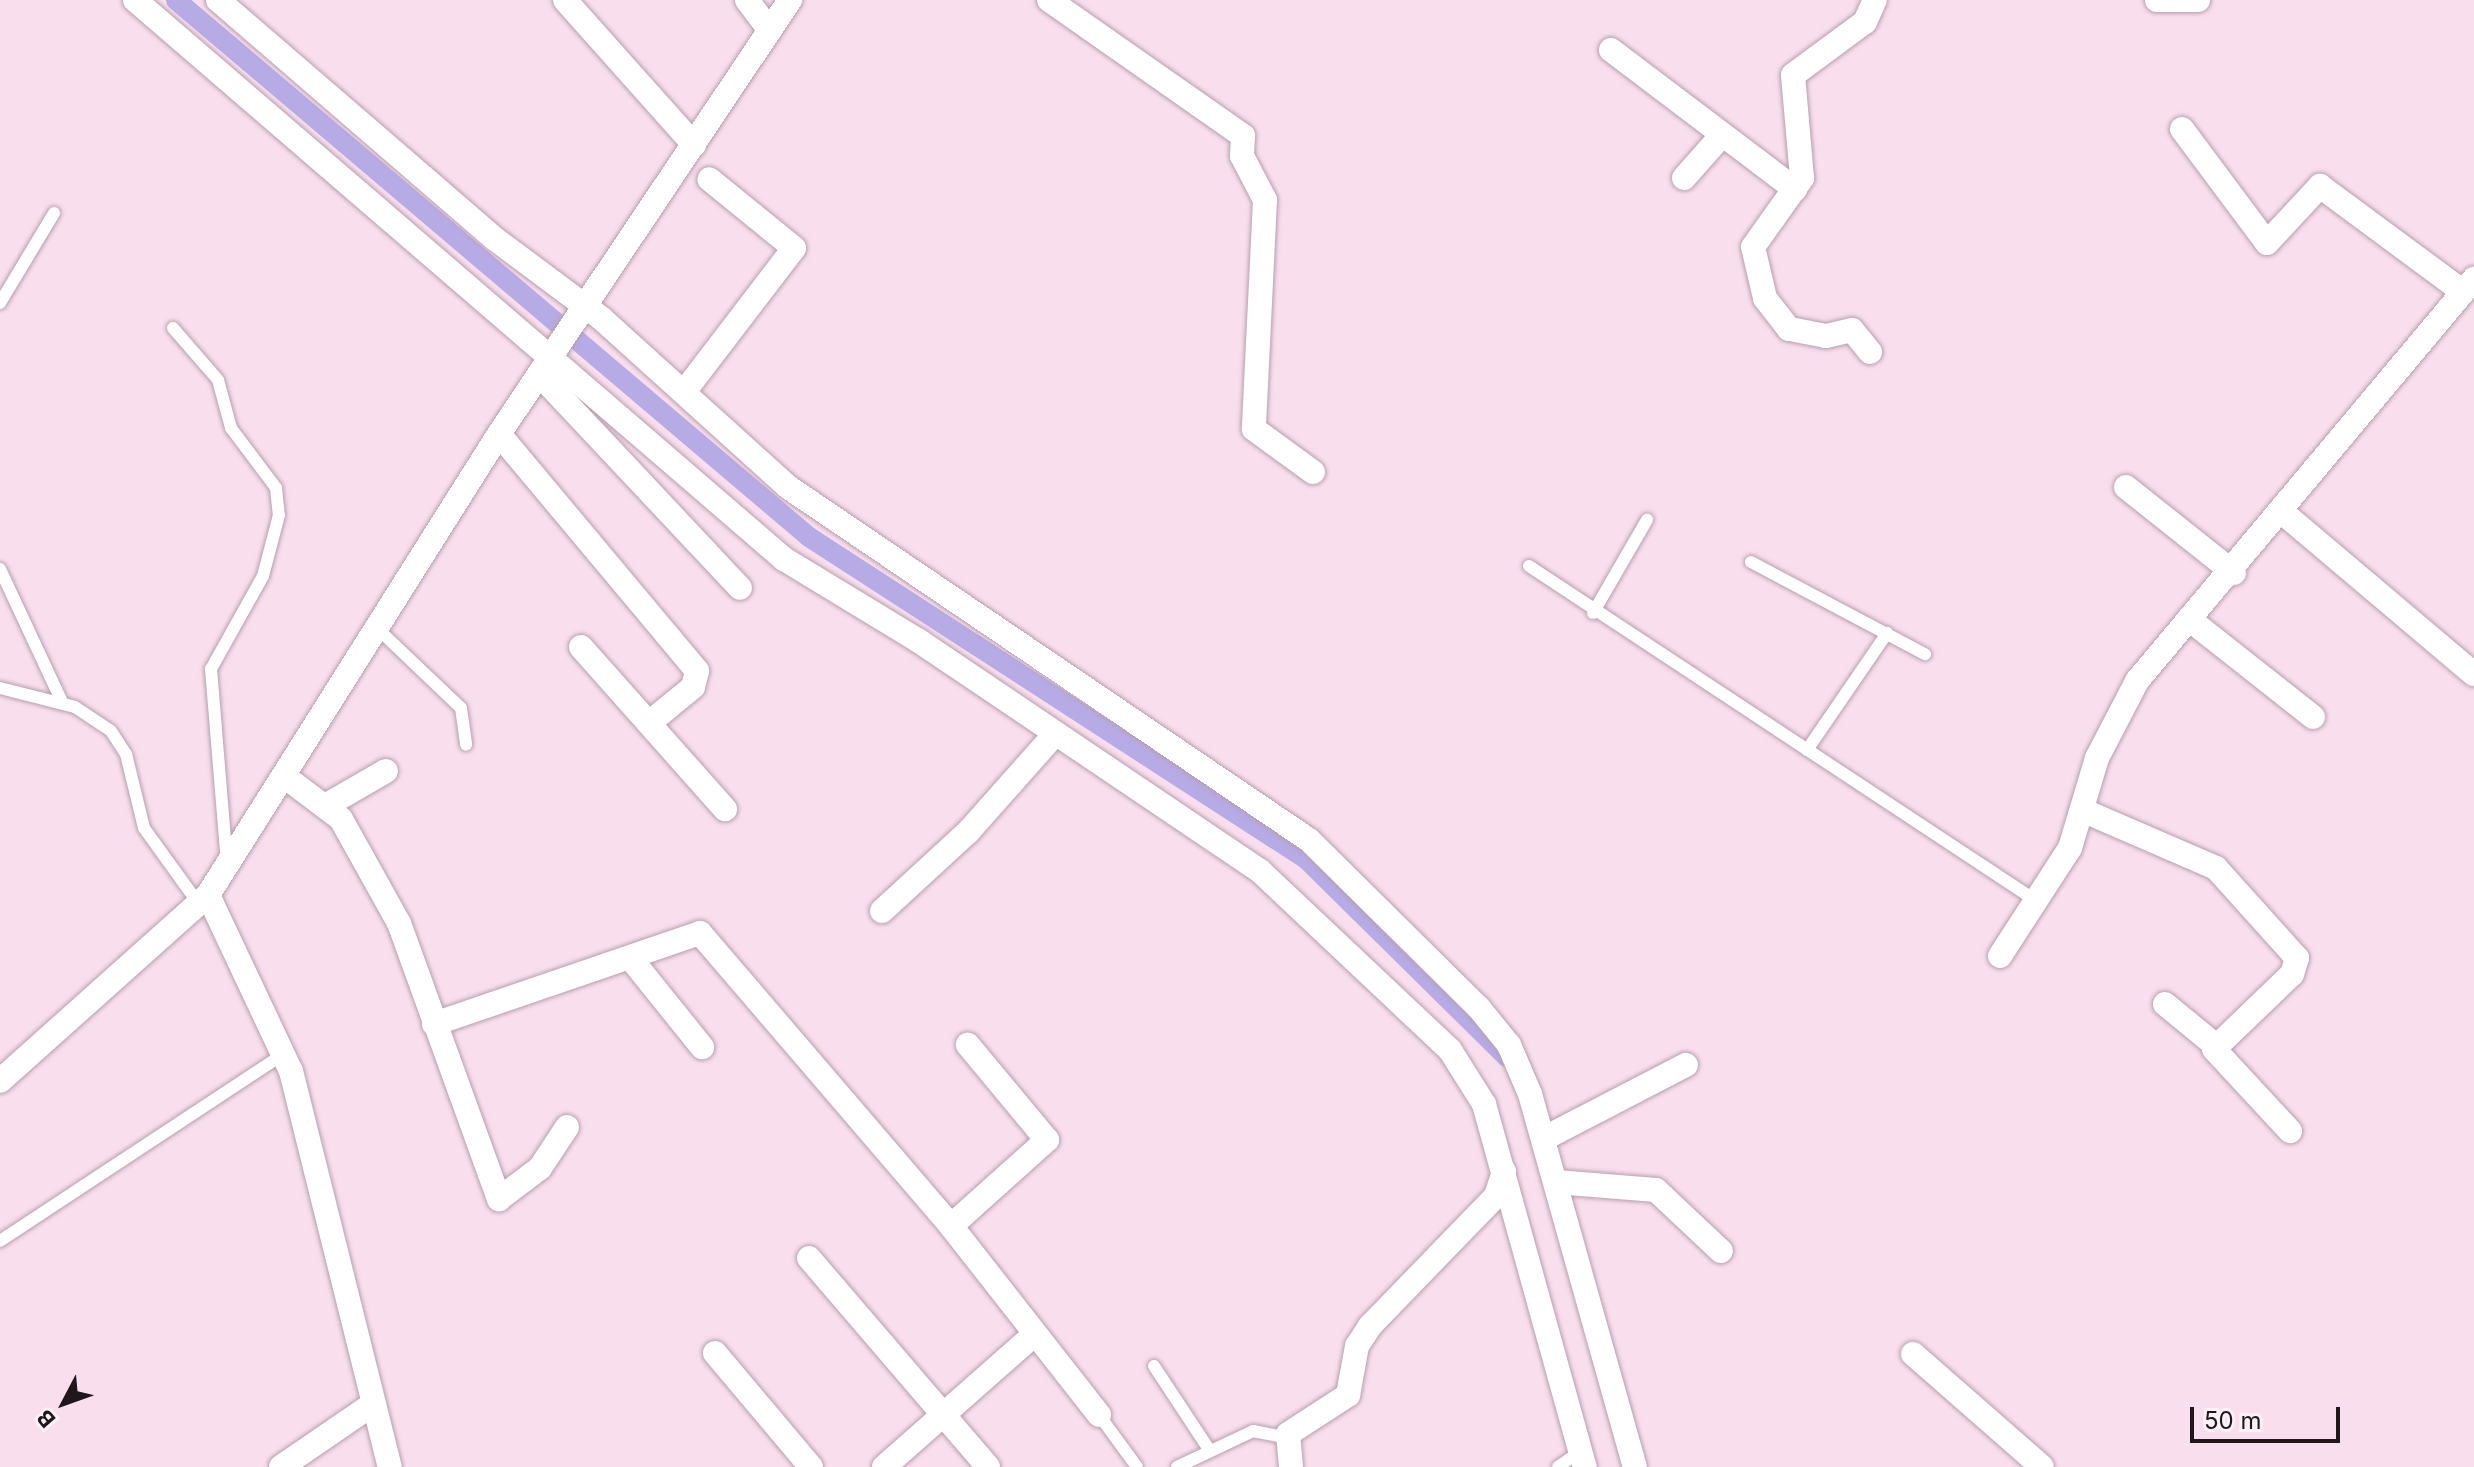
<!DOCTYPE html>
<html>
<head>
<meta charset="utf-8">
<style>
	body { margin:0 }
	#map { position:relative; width:2474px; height:1467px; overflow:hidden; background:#f9dfee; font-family:Inter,sans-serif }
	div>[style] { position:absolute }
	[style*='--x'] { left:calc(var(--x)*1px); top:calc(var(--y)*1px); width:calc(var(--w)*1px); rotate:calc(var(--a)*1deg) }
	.canal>* { height:20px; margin:-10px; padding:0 10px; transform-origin:10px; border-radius:10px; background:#b7abe6 }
	.roads { filter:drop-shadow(0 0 2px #b79ead) drop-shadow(0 0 2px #b79ead) }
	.lane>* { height:12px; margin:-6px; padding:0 6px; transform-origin:6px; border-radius:6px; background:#fff }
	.street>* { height:24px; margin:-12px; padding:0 12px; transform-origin:12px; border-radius:12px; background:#fff }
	span { translate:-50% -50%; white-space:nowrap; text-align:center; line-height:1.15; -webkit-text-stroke:6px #fcf1f7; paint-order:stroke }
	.north { position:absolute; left:24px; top:1363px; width:80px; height:80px; -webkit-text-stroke:6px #fcf1f7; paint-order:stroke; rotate:229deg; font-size:22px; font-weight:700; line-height:32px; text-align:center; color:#20171d }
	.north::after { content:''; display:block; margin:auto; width:28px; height:36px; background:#20171d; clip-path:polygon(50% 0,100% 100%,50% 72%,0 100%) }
	.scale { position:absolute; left:2190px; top:1407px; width:150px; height:36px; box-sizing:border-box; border:4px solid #20171d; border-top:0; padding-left:10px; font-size:24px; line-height:28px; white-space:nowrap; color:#20171d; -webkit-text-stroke:6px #fcf1f7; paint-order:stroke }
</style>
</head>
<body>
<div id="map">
	<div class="canal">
		<div style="--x:176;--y:0;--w:830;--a:40.31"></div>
		<div style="--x:809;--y:537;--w:592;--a:32.94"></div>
		<div style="--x:1306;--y:859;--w:282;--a:44.6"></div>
	</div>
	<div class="roads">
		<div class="lane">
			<div style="--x:0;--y:303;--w:105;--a:-59"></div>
			<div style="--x:173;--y:328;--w:69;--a:49.1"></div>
			<div style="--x:218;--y:380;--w:50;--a:74.8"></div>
			<div style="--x:231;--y:428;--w:75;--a:53.1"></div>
			<div style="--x:276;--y:488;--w:27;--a:84"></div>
			<div style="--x:279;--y:515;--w:63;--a:104.7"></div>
			<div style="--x:263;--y:576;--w:107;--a:119.2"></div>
			<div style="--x:211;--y:669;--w:195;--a:85.3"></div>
			<div style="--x:1751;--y:562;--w:197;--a:27.9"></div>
			<div style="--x:1529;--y:566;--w:610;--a:33.43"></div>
			<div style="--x:0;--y:569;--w:149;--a:65"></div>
			<div style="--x:1593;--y:613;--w:108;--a:-59.9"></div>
			<div style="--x:379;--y:630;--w:113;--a:43.6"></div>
			<div style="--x:461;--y:708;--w:37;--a:82"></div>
			<div style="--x:0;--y:688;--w:77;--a:14.2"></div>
			<div style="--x:75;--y:707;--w:43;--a:33.7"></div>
			<div style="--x:111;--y:731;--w:27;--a:57"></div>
			<div style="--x:126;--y:754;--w:76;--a:76.3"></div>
			<div style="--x:144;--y:828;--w:92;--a:54.2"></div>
			<div style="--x:1807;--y:750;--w:142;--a:-55.6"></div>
			<div style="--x:0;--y:1241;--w:340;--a:-33.4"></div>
			<div style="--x:1154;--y:1366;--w:102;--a:56.6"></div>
			<div style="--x:1099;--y:1415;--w:64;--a:53.8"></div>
			<div style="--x:1177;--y:1467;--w:84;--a:-25.3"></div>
			<div style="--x:1253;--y:1431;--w:33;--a:11"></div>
			<div style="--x:1558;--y:1467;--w:29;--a:-35"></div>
		</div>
		<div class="street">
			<div style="--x:135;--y:0;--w:857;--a:40.74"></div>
			<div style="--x:784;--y:559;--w:158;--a:31.3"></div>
			<div style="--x:919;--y:641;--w:411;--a:34"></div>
			<div style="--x:1260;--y:871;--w:261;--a:43.3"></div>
			<div style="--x:1450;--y:1050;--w:64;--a:57.8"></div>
			<div style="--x:1484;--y:1104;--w:377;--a:74.5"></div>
			<div style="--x:218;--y:0;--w:366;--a:40.8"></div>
			<div style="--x:495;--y:239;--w:132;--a:36.7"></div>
			<div style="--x:601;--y:318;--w:252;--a:42.1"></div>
			<div style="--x:788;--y:487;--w:629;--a:34.12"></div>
			<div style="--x:1309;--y:840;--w:239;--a:44.7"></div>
			<div style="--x:1479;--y:1008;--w:48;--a:51"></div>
			<div style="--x:1509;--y:1045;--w:53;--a:66.8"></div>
			<div style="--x:1530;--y:1094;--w:387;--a:74.3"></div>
			<div style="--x:565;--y:0;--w:194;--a:48.3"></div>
			<div style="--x:747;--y:0;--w:38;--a:53"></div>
			<div style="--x:1049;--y:0;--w:237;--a:35"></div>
			<div style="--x:1243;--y:136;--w:20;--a:93"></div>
			<div style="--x:1242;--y:156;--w:50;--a:62.4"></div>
			<div style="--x:1265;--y:200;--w:229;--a:92.8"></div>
			<div style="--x:1254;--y:429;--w:73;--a:36.1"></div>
			<div style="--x:2157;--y:0;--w:41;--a:0"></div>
			<div style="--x:1611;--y:50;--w:231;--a:37.1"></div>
			<div style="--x:2182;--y:129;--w:142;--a:53.3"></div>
			<div style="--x:2267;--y:243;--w:78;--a:-47.1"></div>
			<div style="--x:2320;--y:186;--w:178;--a:36.5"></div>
			<div style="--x:1684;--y:178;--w:57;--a:-48.5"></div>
			<div style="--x:1870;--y:352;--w:28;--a:-129"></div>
			<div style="--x:1852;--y:330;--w:27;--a:167"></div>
			<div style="--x:1826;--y:336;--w:38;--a:-169"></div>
			<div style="--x:1789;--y:329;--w:39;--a:-128"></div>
			<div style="--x:1765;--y:298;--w:52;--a:-103.2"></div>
			<div style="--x:1753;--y:247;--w:85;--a:-54.6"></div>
			<div style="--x:1802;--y:178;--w:103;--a:-95"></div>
			<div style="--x:1793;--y:75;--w:89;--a:-36.4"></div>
			<div style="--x:1865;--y:22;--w:24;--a:-66"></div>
			<div style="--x:540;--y:375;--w:292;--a:46.8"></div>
			<div style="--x:684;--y:392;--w:181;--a:-52.6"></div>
			<div style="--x:794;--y:248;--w:109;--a:-140.9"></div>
			<div style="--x:499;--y:434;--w:309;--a:50.1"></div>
			<div style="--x:697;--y:671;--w:16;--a:104"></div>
			<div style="--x:693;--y:687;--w:57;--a:140.7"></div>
			<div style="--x:2126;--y:487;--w:138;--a:38.5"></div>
			<div style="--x:2282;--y:512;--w:251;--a:40.2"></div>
			<div style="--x:2189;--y:619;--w:158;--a:38.3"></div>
			<div style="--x:581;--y:647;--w:217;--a:48.4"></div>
			<div style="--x:284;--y:776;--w:71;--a:37"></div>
			<div style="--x:341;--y:819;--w:119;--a:60.9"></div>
			<div style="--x:399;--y:923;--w:294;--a:70.1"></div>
			<div style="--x:499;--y:1199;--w:51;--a:-37.1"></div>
			<div style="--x:540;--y:1168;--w:49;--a:-56.6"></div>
			<div style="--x:327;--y:805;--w:68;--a:-30"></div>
			<div style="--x:2082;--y:810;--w:146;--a:23.4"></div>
			<div style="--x:2216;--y:868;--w:121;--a:48"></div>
			<div style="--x:2297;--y:958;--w:17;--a:107"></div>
			<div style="--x:2292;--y:974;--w:108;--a:136.1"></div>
			<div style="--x:2214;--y:1049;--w:112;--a:47.2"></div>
			<div style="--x:208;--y:895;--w:195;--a:64.8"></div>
			<div style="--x:291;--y:1071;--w:408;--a:76"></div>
			<div style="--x:882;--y:911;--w:117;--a:-42.6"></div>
			<div style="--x:968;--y:832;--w:131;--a:-48.4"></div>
			<div style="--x:2000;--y:956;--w:129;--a:-57.1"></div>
			<div style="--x:2070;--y:848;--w:94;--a:-73.3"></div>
			<div style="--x:2097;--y:758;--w:87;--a:-62.5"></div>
			<div style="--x:2137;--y:681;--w:525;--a:-50.03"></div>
			<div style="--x:632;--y:960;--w:112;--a:51.2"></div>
			<div style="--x:2165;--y:1004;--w:65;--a:39.4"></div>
			<div style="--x:434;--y:1024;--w:281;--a:-18.9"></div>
			<div style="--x:700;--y:933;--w:386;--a:49.4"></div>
			<div style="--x:951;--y:1226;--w:240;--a:51.9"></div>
			<div style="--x:0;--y:1081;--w:279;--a:-41.8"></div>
			<div style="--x:208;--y:895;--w:545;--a:-57.74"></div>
			<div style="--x:499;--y:434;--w:523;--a:-56.16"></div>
			<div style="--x:1543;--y:1139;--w:161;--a:-27.4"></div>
			<div style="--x:1556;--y:1182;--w:100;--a:4.6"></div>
			<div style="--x:1656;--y:1190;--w:89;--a:43.2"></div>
			<div style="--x:951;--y:1226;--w:129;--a:-41.9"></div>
			<div style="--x:1047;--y:1140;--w:124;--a:-129.7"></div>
			<div style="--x:809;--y:1258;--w:275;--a:49.4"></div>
			<div style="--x:715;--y:1353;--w:149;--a:49.9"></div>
			<div style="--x:1913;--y:1354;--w:171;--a:41.2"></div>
			<div style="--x:281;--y:1467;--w:112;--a:-34.4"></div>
			<div style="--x:884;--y:1467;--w:201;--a:-41.4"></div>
			<div style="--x:1291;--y:1467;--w:33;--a:-95"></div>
			<div style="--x:1288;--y:1434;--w:72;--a:-33"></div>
			<div style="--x:1348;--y:1395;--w:50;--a:-79.6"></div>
			<div style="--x:1357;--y:1346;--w:24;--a:-57"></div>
			<div style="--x:1370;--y:1326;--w:181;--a:-45.9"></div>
			<div style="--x:1496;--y:1196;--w:26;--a:-72"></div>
		</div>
	</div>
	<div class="north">B</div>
	<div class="scale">50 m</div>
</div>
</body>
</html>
